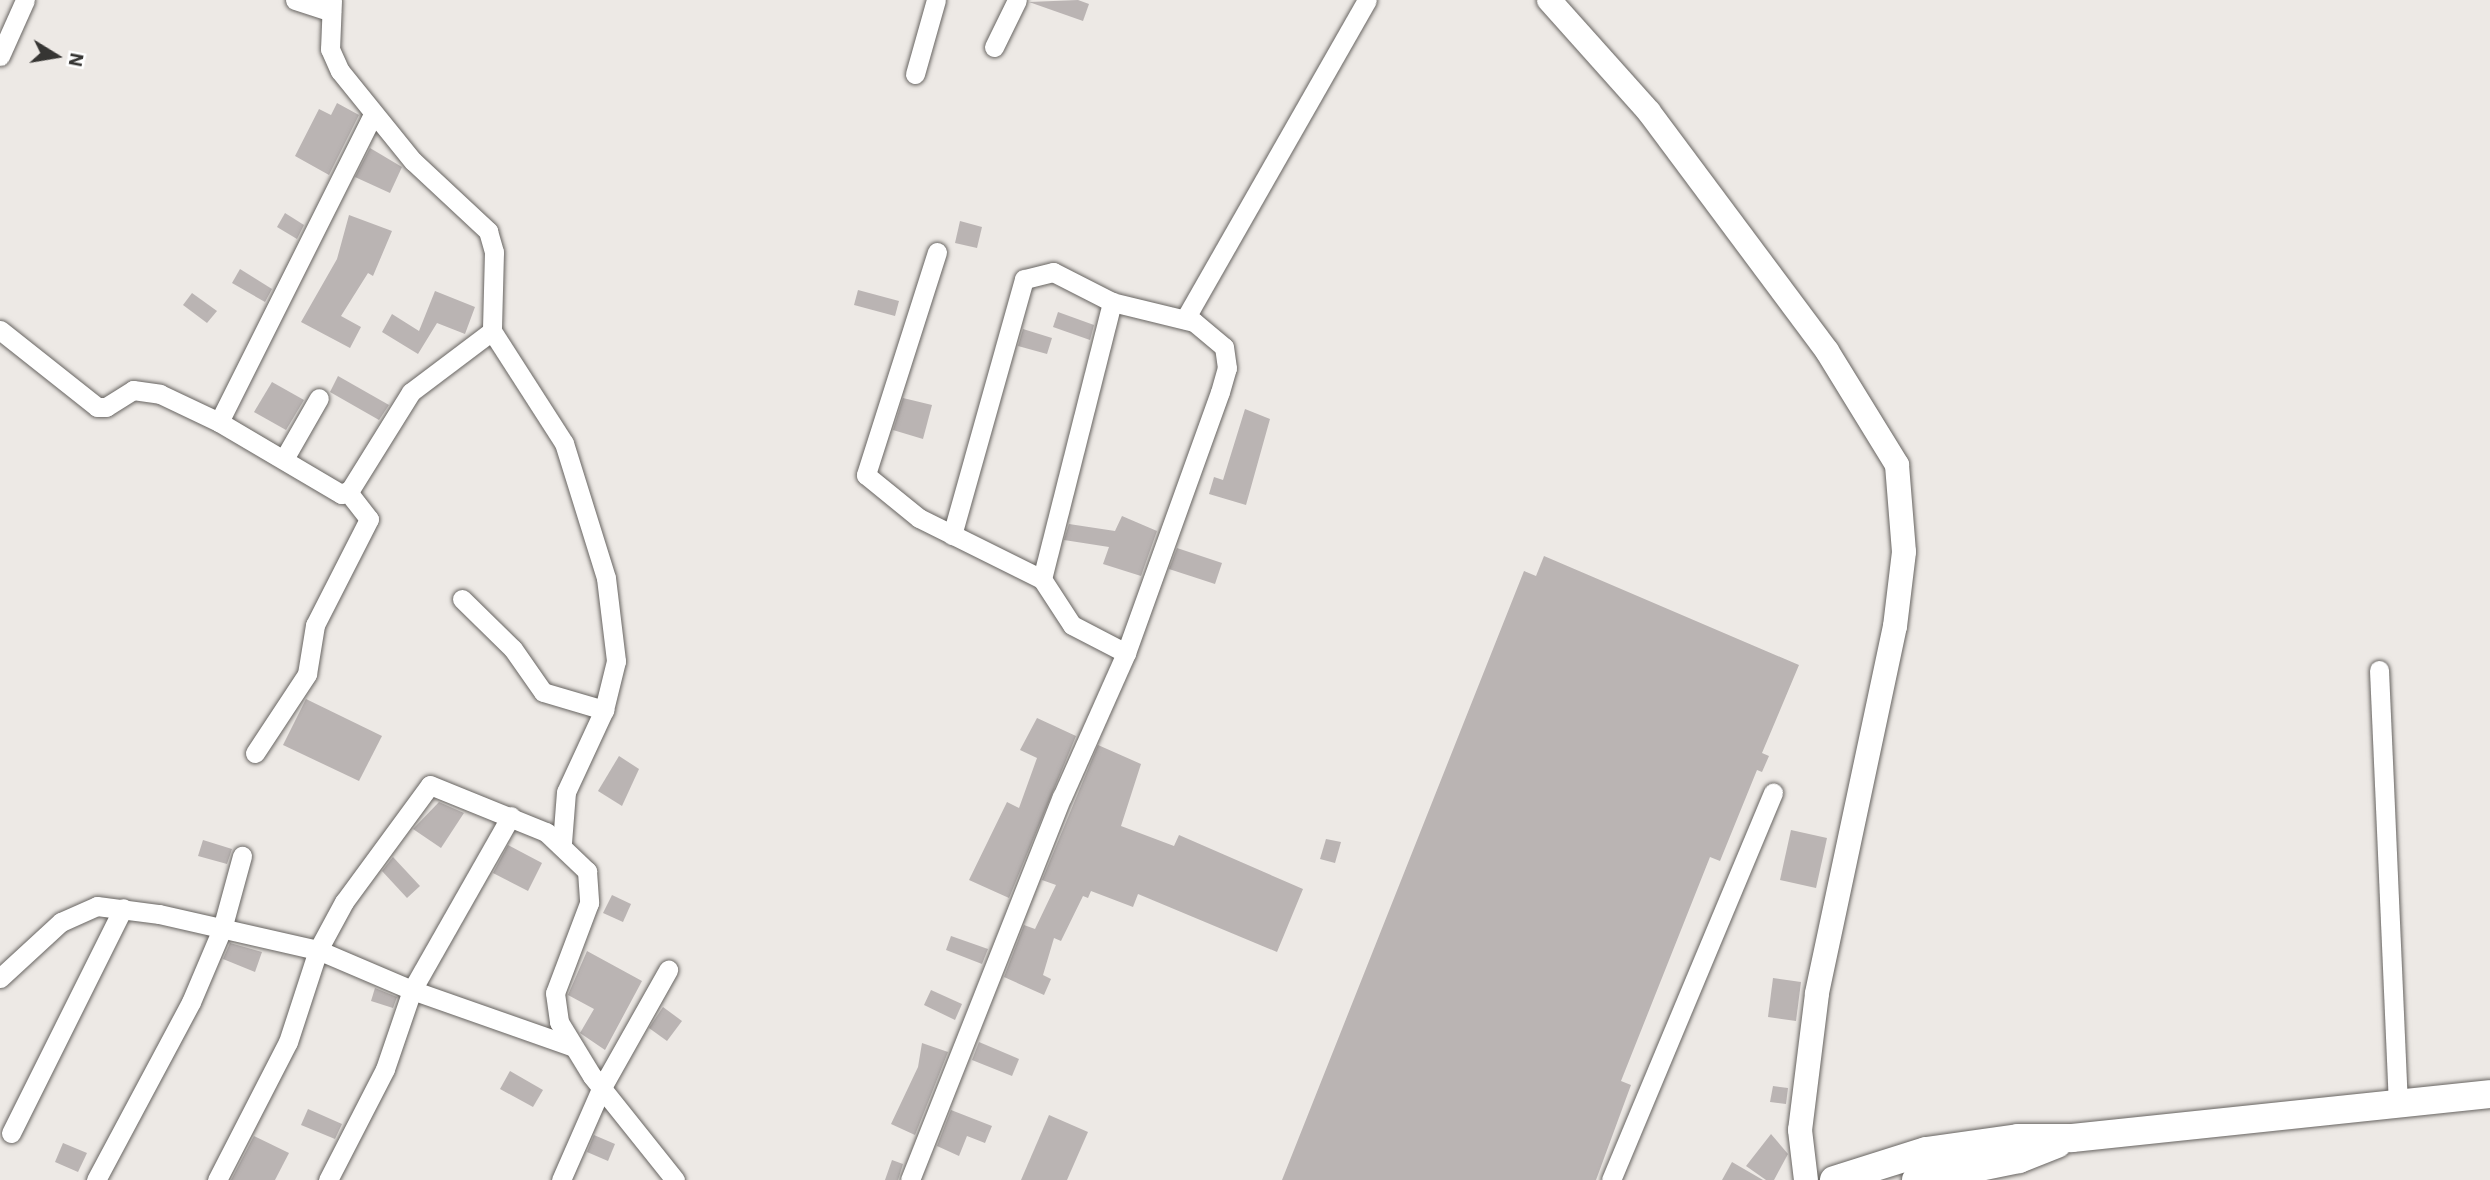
<!DOCTYPE html>
<html>
<head>
<meta charset="utf-8">
<style>
	body { margin:0 }
	#map { position:relative; width:2490px; height:1180px; overflow:hidden; background:#ede9e5; font-family:"IBM Plex Sans",sans-serif }
	div>[style] { position:absolute }
	[style*='--x'] { left:calc(var(--x)*1px); top:calc(var(--y)*1px); width:calc(var(--w)*1px); rotate:calc(var(--a)*1deg) }
	.building>* { inset:0; background:#bab4b3 }
	.roads { filter:drop-shadow(0 0 2px #676461) drop-shadow(0 0 2px #676461) }
	.minor>* { height:19px; margin:-9.5px; padding:0 9.5px; transform-origin:9.5px; border-radius:9.5px; background:#fff }
	.major>* { height:24px; margin:-12px; padding:0 12px; transform-origin:12px; border-radius:12px; background:#fff }
	.highway>* { height:28px; margin:-14px; padding:0 14px; transform-origin:14px; border-radius:14px; background:#fff }
	span { translate:-50% -50%; white-space:nowrap; text-align:center; line-height:1.15; -webkit-text-stroke:7px #fff; paint-order:stroke }
	.north { position:absolute; left:21px; top:21px; width:70px; height:70px; -webkit-text-stroke:5px #fff; paint-order:stroke; rotate:101deg; font-size:19px; font-weight:700; line-height:28px; text-align:center; color:#363533 }
	.north::after { content:''; display:block; margin:auto; width:24px; height:32px; background:#363533; clip-path:polygon(50% 0,100% 100%,50% 72%,0 100%) }
</style>
</head>
<body>
<div id="map">
	<div class="building">
		<div style="clip-path:polygon(1078px 0,1089px 4px,1083px 21px,1029px 2px)"></div>
		<div style="clip-path:polygon(337px 103px,359px 115px,329px 175px,295px 156px,319px 109px,331px 115px)"></div>
		<div style="clip-path:polygon(370px 148px,402px 167px,390px 193px,355px 177px)"></div>
		<div style="clip-path:polygon(285px 213px,304px 225px,297px 239px,277px 227px)"></div>
		<div style="clip-path:polygon(349px 215px,392px 231px,373px 276px,368px 273px,341px 316px,361px 327px,350px 348px,301px 322px,337px 259px)"></div>
		<div style="clip-path:polygon(960px 221px,982px 227px,977px 248px,955px 243px)"></div>
		<div style="clip-path:polygon(240px 269px,272px 289px,265px 302px,232px 283px)"></div>
		<div style="clip-path:polygon(858px 290px,899px 301px,895px 316px,854px 305px)"></div>
		<div style="clip-path:polygon(435px 291px,475px 307px,465px 334px,437px 323px,418px 354px,382px 332px,392px 314px,419px 331px)"></div>
		<div style="clip-path:polygon(192px 293px,217px 311px,207px 323px,183px 305px)"></div>
		<div style="clip-path:polygon(1058px 312px,1094px 325px,1090px 340px,1053px 327px)"></div>
		<div style="clip-path:polygon(1023px 329px,1052px 338px,1047px 354px,1018px 346px)"></div>
		<div style="clip-path:polygon(338px 376px,389px 405px,379px 420px,330px 392px)"></div>
		<div style="clip-path:polygon(272px 382px,304px 400px,286px 430px,254px 412px)"></div>
		<div style="clip-path:polygon(903px 398px,932px 405px,923px 439px,893px 430px)"></div>
		<div style="clip-path:polygon(1245px 409px,1270px 419px,1246px 505px,1209px 494px,1214px 477px,1223px 480px)"></div>
		<div style="clip-path:polygon(1122px 516px,1157px 531px,1141px 576px,1103px 564px,1109px 547px,1064px 540px,1069px 524px,1115px 531px)"></div>
		<div style="clip-path:polygon(1177px 548px,1222px 563px,1215px 584px,1169px 569px)"></div>
		<div style="clip-path:polygon(1544px 556px,1799px 665px,1762px 753px,1769px 756px,1762px 772px,1757px 770px,1720px 861px,1710px 857px,1621px 1081px,1631px 1085px,1596px 1180px,1282px 1180px,1524px 571px,1536px 576px)"></div>
		<div style="clip-path:polygon(306px 699px,382px 736px,359px 781px,283px 745px)"></div>
		<div style="clip-path:polygon(1037px 718px,1076px 736px,1009px 898px,969px 880px,1007px 802px,1019px 808px,1037px 758px,1020px 750px)"></div>
		<div style="clip-path:polygon(1098px 745px,1141px 764px,1121px 826px,1174px 846px,1179px 835px,1303px 889px,1277px 952px,1138px 894px,1133px 907px,1091px 891px,1088px 898px,1083px 896px,1061px 941px,1054px 938px,1043px 975px,1051px 979px,1044px 995px,1004px 977px,1024px 925px,1035px 929px,1056px 885px,1042px 880px)"></div>
		<div style="clip-path:polygon(619px 756px,639px 769px,622px 806px,598px 791px)"></div>
		<div style="clip-path:polygon(439px 802px,464px 813px,441px 848px,413px 829px)"></div>
		<div style="clip-path:polygon(1791px 830px,1827px 838px,1816px 888px,1780px 880px)"></div>
		<div style="clip-path:polygon(1326px 839px,1341px 842px,1335px 863px,1320px 859px)"></div>
		<div style="clip-path:polygon(203px 840px,232px 849px,227px 864px,198px 856px)"></div>
		<div style="clip-path:polygon(508px 845px,542px 863px,528px 891px,493px 873px)"></div>
		<div style="clip-path:polygon(393px 857px,420px 886px,407px 898px,382px 871px)"></div>
		<div style="clip-path:polygon(612px 895px,631px 904px,623px 922px,603px 913px)"></div>
		<div style="clip-path:polygon(951px 936px,988px 949px,982px 964px,946px 950px)"></div>
		<div style="clip-path:polygon(230px 943px,262px 952px,255px 972px,223px 959px)"></div>
		<div style="clip-path:polygon(587px 951px,642px 981px,605px 1050px,580px 1033px,594px 1009px,568px 995px)"></div>
		<div style="clip-path:polygon(1773px 978px,1801px 982px,1796px 1021px,1768px 1017px)"></div>
		<div style="clip-path:polygon(375px 988px,397px 997px,393px 1008px,371px 1001px)"></div>
		<div style="clip-path:polygon(931px 990px,962px 1004px,955px 1020px,924px 1005px)"></div>
		<div style="clip-path:polygon(663px 1007px,682px 1021px,667px 1041px,649px 1028px)"></div>
		<div style="clip-path:polygon(979px 1042px,1019px 1059px,1012px 1076px,972px 1060px)"></div>
		<div style="clip-path:polygon(922px 1043px,948px 1052px,915px 1135px,891px 1124px,918px 1067px)"></div>
		<div style="clip-path:polygon(510px 1071px,543px 1090px,533px 1107px,500px 1089px)"></div>
		<div style="clip-path:polygon(1773px 1086px,1788px 1088px,1786px 1104px,1770px 1102px)"></div>
		<div style="clip-path:polygon(308px 1109px,342px 1124px,335px 1139px,301px 1125px)"></div>
		<div style="clip-path:polygon(951px 1110px,992px 1126px,985px 1143px,967px 1136px,959px 1156px,937px 1146px)"></div>
		<div style="clip-path:polygon(1049px 1115px,1088px 1132px,1067px 1180px,1021px 1180px)"></div>
		<div style="clip-path:polygon(1771px 1134px,1788px 1154px,1774px 1180px,1766px 1180px,1746px 1166px)"></div>
		<div style="clip-path:polygon(594px 1135px,615px 1144px,608px 1161px,587px 1152px)"></div>
		<div style="clip-path:polygon(254px 1136px,289px 1153px,275px 1180px,231px 1180px)"></div>
		<div style="clip-path:polygon(63px 1143px,87px 1153px,78px 1172px,55px 1162px)"></div>
		<div style="clip-path:polygon(892px 1160px,903px 1164px,898px 1180px,885px 1180px)"></div>
		<div style="clip-path:polygon(1732px 1162px,1763px 1180px,1722px 1180px)"></div>
	</div>
	<div class="roads">
		<div class="minor">
			<div style="--x:295;--y:0;--w:38;--a:18"></div>
			<div style="--x:332;--y:0;--w:49;--a:92.3"></div>
			<div style="--x:330;--y:49;--w:24;--a:66"></div>
			<div style="--x:340;--y:71;--w:116;--a:51"></div>
			<div style="--x:413;--y:161;--w:103;--a:43"></div>
			<div style="--x:488;--y:231;--w:22;--a:74"></div>
			<div style="--x:494;--y:252;--w:79;--a:91.5"></div>
			<div style="--x:492;--y:331;--w:133;--a:57.3"></div>
			<div style="--x:564;--y:443;--w:141;--a:72.7"></div>
			<div style="--x:606;--y:578;--w:84;--a:83.1"></div>
			<div style="--x:616;--y:661;--w:50;--a:103.8"></div>
			<div style="--x:604;--y:710;--w:90;--a:114.9"></div>
			<div style="--x:566;--y:792;--w:51;--a:94.5"></div>
			<div style="--x:994;--y:47;--w:52;--a:-63.9"></div>
			<div style="--x:0;--y:56;--w:61;--a:-65.9"></div>
			<div style="--x:915;--y:74;--w:77;--a:-74.2"></div>
			<div style="--x:937;--y:252;--w:234;--a:107.7"></div>
			<div style="--x:866;--y:475;--w:68;--a:39.1"></div>
			<div style="--x:919;--y:518;--w:137;--a:26.4"></div>
			<div style="--x:1042;--y:579;--w:55;--a:56.9"></div>
			<div style="--x:1072;--y:625;--w:61;--a:27.4"></div>
			<div style="--x:1185;--y:319;--w:367;--a:-60.3"></div>
			<div style="--x:0;--y:330;--w:124;--a:38.4"></div>
			<div style="--x:97;--y:407;--w:9;--a:0"></div>
			<div style="--x:106;--y:407;--w:32;--a:-32"></div>
			<div style="--x:133;--y:390;--w:27;--a:8"></div>
			<div style="--x:160;--y:394;--w:65;--a:25.4"></div>
			<div style="--x:219;--y:422;--w:142;--a:30.5"></div>
			<div style="--x:341;--y:494;--w:10;--a:-24"></div>
			<div style="--x:350;--y:490;--w:115;--a:-58.1"></div>
			<div style="--x:411;--y:392;--w:101;--a:-37"></div>
			<div style="--x:219;--y:422;--w:341;--a:-63.4"></div>
			<div style="--x:284;--y:459;--w:70;--a:-60.2"></div>
			<div style="--x:1042;--y:579;--w:286;--a:-75.8"></div>
			<div style="--x:462;--y:599;--w:71;--a:44.4"></div>
			<div style="--x:513;--y:649;--w:52;--a:55.1"></div>
			<div style="--x:543;--y:692;--w:64;--a:16.4"></div>
			<div style="--x:2379;--y:670;--w:435;--a:87.5"></div>
			<div style="--x:255;--y:753;--w:95;--a:-56.6"></div>
			<div style="--x:307;--y:674;--w:50;--a:-80.7"></div>
			<div style="--x:315;--y:625;--w:119;--a:-63"></div>
			<div style="--x:369;--y:519;--w:34;--a:-128"></div>
			<div style="--x:0;--y:978;--w:83;--a:-42.6"></div>
			<div style="--x:61;--y:922;--w:39;--a:-24"></div>
			<div style="--x:97;--y:906;--w:63;--a:7.4"></div>
			<div style="--x:159;--y:914;--w:163;--a:12.8"></div>
			<div style="--x:318;--y:950;--w:102;--a:23.1"></div>
			<div style="--x:412;--y:990;--w:200;--a:-60.4"></div>
			<div style="--x:11;--y:1133;--w:251;--a:-63.5"></div>
			<div style="--x:96;--y:1180;--w:202;--a:-61.9"></div>
			<div style="--x:191;--y:1002;--w:79;--a:-67"></div>
			<div style="--x:222;--y:929;--w:76;--a:-74.7"></div>
			<div style="--x:217;--y:1180;--w:155;--a:-62.8"></div>
			<div style="--x:288;--y:1042;--w:97;--a:-71.9"></div>
			<div style="--x:318;--y:950;--w:55;--a:-61.6"></div>
			<div style="--x:344;--y:902;--w:145;--a:-53.7"></div>
			<div style="--x:430;--y:785;--w:125;--a:22.1"></div>
			<div style="--x:546;--y:832;--w:57;--a:43.6"></div>
			<div style="--x:587;--y:871;--w:32;--a:86"></div>
			<div style="--x:589;--y:903;--w:96;--a:110.7"></div>
			<div style="--x:555;--y:993;--w:29;--a:82"></div>
			<div style="--x:559;--y:1022;--w:63;--a:58.6"></div>
			<div style="--x:592;--y:1076;--w:133;--a:51.4"></div>
			<div style="--x:328;--y:1180;--w:125;--a:-62.8"></div>
			<div style="--x:385;--y:1069;--w:83;--a:-71.1"></div>
			<div style="--x:412;--y:990;--w:169;--a:19.4"></div>
			<div style="--x:561;--y:1180;--w:99;--a:-66.3"></div>
			<div style="--x:601;--y:1089;--w:137;--a:-60.6"></div>
			<div style="--x:910;--y:1180;--w:412;--a:-68.4"></div>
			<div style="--x:1062;--y:797;--w:158;--a:-66"></div>
			<div style="--x:1126;--y:653;--w:277;--a:-70.2"></div>
			<div style="--x:1220;--y:392;--w:25;--a:-74"></div>
			<div style="--x:1227;--y:368;--w:21;--a:-98"></div>
			<div style="--x:1224;--y:347;--w:39;--a:-140"></div>
			<div style="--x:1194;--y:322;--w:84;--a:-166.3"></div>
			<div style="--x:1112;--y:302;--w:66;--a:-153"></div>
			<div style="--x:1053;--y:272;--w:30;--a:166"></div>
			<div style="--x:1024;--y:279;--w:266;--a:105.7"></div>
			<div style="--x:1611;--y:1180;--w:420;--a:-67.3"></div>
		</div>
		<div class="major">
			<div style="--x:1549;--y:0;--w:150;--a:48.2"></div>
			<div style="--x:1649;--y:112;--w:298;--a:53.3"></div>
			<div style="--x:1827;--y:351;--w:134;--a:58.4"></div>
			<div style="--x:1897;--y:465;--w:87;--a:85.4"></div>
			<div style="--x:1904;--y:552;--w:75;--a:96.9"></div>
			<div style="--x:1895;--y:626;--w:376;--a:102"></div>
			<div style="--x:1817;--y:994;--w:137;--a:97.1"></div>
			<div style="--x:1800;--y:1130;--w:50;--a:83.2"></div>
		</div>
		<div class="highway">
			<div style="--x:1834;--y:1180;--w:96;--a:-17.5"></div>
			<div style="--x:1926;--y:1151;--w:93;--a:-8"></div>
			<div style="--x:2018;--y:1138;--w:54;--a:0"></div>
			<div style="--x:2072;--y:1138;--w:420;--a:-6"></div>
			<div style="--x:1916;--y:1180;--w:105;--a:-11.5"></div>
			<div style="--x:2019;--y:1159;--w:41;--a:-21.5"></div>
		</div>
	</div>
	<div class="north">N</div>
</div>
</body>
</html>
